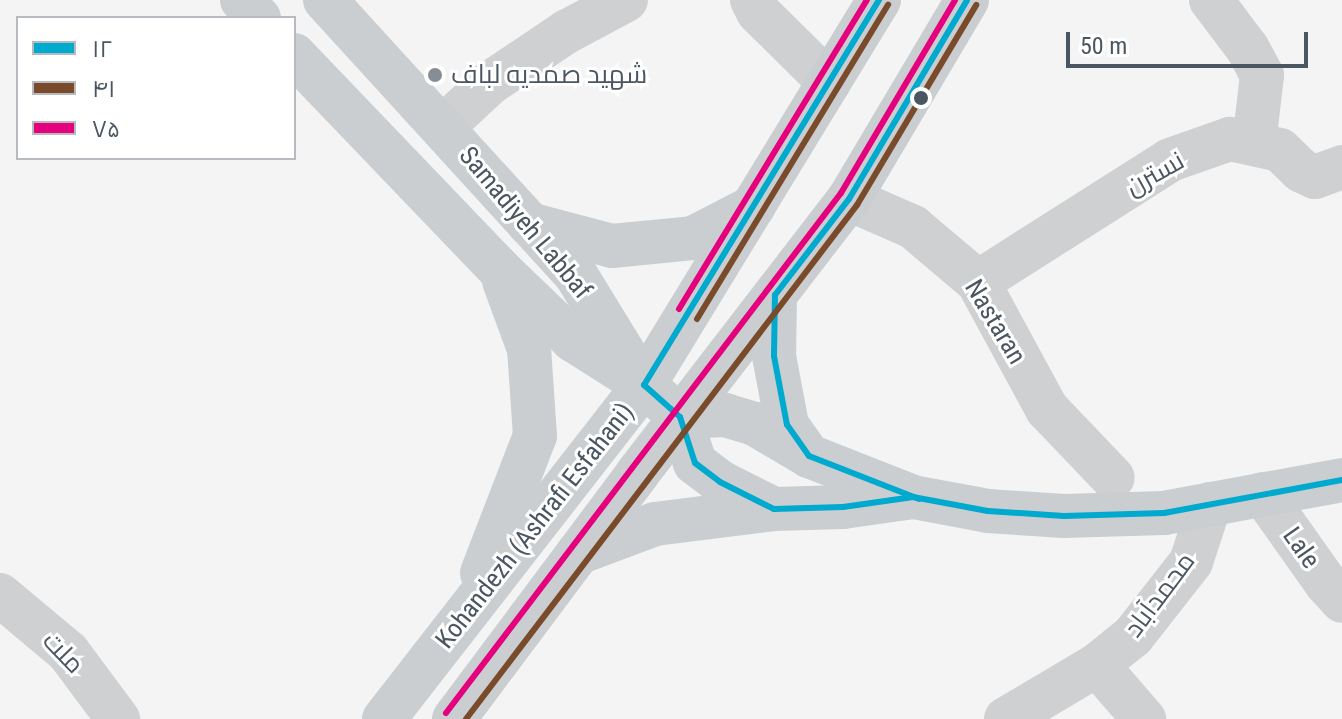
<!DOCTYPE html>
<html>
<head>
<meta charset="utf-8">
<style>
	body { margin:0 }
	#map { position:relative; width:1342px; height:719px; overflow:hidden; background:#f4f4f4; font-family:"Roboto Condensed",Cairo,sans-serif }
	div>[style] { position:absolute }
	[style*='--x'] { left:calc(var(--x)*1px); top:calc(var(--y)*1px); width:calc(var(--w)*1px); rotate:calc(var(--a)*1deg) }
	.minor>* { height:44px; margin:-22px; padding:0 22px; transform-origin:22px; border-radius:22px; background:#ced0d2 }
	.major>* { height:44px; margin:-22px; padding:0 22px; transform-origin:22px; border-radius:22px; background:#caced1 }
	.bus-1>* { height:6px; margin:-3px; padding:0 3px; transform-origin:3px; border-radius:3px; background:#00a9ce }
	.bus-2>* { height:6px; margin:-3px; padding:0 3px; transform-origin:3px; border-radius:3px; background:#7a4b2a }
	.bus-3>* { height:6px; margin:-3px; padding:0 3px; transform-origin:3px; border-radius:3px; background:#e5007d }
	.dots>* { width:22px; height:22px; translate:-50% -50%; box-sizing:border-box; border:4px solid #fff; border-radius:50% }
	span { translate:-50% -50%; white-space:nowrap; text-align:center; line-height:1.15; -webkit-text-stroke:6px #fff; paint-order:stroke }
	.poi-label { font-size:26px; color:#4a5661 }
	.left { translate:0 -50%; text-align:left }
	.street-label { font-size:26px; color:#4a5661 }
	.legend { position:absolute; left:16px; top:16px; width:280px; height:144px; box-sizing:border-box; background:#fff; border:2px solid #b7bbc0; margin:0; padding:10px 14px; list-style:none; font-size:24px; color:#4a5661 }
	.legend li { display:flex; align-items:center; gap:16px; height:40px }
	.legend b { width:40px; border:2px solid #b7bbc0 }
	.scale { position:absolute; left:1066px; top:32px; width:242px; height:36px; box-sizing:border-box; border:4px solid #4a5661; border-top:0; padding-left:10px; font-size:24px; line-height:28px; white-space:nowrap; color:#4a5661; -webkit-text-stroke:6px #fff; paint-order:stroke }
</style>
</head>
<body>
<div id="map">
	<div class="minor">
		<div style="--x:752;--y:0;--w:13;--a:63"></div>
		<div style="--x:758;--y:12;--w:100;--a:44.6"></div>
		<div style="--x:1211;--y:0;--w:61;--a:52.9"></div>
		<div style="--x:1248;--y:49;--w:30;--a:62"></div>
		<div style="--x:1262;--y:75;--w:69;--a:96.6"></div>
		<div style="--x:443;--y:127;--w:64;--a:-43.1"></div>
		<div style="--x:490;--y:83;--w:92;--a:-33.9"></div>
		<div style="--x:566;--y:32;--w:68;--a:-28.1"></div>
		<div style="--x:849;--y:199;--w:70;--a:23.6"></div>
		<div style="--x:913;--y:227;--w:85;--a:40.2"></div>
		<div style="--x:978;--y:282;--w:145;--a:61.5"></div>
		<div style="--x:1047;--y:409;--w:95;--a:46.3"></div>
		<div style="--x:978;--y:282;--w:227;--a:-32.4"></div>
		<div style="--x:1170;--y:160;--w:64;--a:-19.3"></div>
		<div style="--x:1230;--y:139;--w:51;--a:12.4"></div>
		<div style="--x:1280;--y:150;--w:30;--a:44"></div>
		<div style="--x:1302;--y:171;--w:14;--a:25"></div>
		<div style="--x:1315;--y:177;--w:29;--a:-20"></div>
		<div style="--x:1263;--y:494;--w:109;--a:54.7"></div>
		<div style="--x:1326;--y:583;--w:24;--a:48"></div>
		<div style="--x:0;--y:595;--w:89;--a:40"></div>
		<div style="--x:68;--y:652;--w:84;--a:53.3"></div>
		<div style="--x:1097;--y:665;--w:72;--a:49"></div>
		<div style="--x:1006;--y:719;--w:106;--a:-30.7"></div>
		<div style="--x:1097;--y:665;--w:46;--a:-38.9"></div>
		<div style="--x:1133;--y:636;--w:94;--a:-51.9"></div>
		<div style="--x:1191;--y:562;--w:61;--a:-71.9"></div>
	</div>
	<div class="major">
		<div style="--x:242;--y:0;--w:25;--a:47"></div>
		<div style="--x:325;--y:0;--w:372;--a:47.6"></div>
		<div style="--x:576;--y:275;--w:119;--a:58.5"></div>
		<div style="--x:294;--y:55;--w:299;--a:46.2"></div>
		<div style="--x:501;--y:271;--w:100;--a:43.8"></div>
		<div style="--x:573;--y:340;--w:84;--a:32.4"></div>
		<div style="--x:644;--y:385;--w:48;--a:41.6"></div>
		<div style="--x:680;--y:417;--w:48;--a:71.9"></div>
		<div style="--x:695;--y:463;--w:31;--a:37"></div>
		<div style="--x:720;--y:482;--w:60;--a:26.6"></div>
		<div style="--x:774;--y:509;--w:69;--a:-1.7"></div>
		<div style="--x:843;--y:507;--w:71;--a:-8.1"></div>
		<div style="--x:529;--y:224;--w:86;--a:14.8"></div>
		<div style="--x:612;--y:246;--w:81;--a:-5.6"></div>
		<div style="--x:693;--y:238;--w:68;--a:-27.3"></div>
		<div style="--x:775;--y:295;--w:61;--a:90.9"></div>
		<div style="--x:774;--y:356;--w:70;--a:79.3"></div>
		<div style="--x:787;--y:425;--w:38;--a:55"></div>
		<div style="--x:680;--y:417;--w:45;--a:-2.5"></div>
		<div style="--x:725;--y:415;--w:31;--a:17"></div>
		<div style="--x:755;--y:424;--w:63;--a:30.7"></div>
		<div style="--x:809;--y:456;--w:112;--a:21.5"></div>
		<div style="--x:913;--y:497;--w:76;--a:10.6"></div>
		<div style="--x:988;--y:511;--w:76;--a:3.8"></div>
		<div style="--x:1064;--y:516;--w:100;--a:-1.7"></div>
		<div style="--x:1164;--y:513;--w:181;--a:-10.5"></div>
		<div style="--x:578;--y:553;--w:82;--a:-20.6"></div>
		<div style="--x:655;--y:524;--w:119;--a:-7.2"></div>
		<div style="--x:482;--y:573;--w:147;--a:-68.9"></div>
		<div style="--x:535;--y:436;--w:87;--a:-93.9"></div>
		<div style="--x:529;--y:349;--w:72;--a:-110.2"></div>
		<div style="--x:384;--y:719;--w:423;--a:-52.1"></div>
		<div style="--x:644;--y:385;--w:451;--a:-58.6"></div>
		<div style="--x:454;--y:719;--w:306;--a:-53.2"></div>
		<div style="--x:637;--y:474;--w:347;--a:-52.4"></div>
		<div style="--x:849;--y:199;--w:231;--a:-59.3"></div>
	</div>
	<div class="bus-1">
		<div style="--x:879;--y:0;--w:451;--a:121.4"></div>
		<div style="--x:644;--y:385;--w:48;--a:41.6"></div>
		<div style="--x:680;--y:417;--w:48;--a:71.9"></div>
		<div style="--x:695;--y:463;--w:31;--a:37"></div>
		<div style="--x:720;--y:482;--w:60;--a:26.6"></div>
		<div style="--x:774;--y:509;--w:69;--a:-1.7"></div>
		<div style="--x:843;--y:507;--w:71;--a:-8.1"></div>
		<div style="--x:913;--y:497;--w:76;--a:10.6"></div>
		<div style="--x:988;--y:511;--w:76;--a:3.8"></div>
		<div style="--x:1064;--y:516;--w:100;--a:-1.7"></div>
		<div style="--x:1164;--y:513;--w:181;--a:-10.5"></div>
		<div style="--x:919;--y:499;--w:118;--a:-158.6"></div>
		<div style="--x:809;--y:456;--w:38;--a:-125"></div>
		<div style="--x:787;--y:425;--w:70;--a:-100.7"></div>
		<div style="--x:774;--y:356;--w:61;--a:-89.1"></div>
		<div style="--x:775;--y:295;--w:121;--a:-52.4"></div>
		<div style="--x:849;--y:199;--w:231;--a:-59.3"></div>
	</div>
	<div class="bus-2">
		<div style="--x:697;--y:319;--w:368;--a:-58.7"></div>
		<div style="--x:466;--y:719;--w:646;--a:-52.74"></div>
		<div style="--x:857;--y:205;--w:233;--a:-59.2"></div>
	</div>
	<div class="bus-3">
		<div style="--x:679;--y:309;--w:362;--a:-58.7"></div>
		<div style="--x:446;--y:713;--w:653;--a:-52.78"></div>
		<div style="--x:841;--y:193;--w:224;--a:-59.4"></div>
	</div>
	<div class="dots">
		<div style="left:435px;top:75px;background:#868d94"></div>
		<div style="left:921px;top:98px;background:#4a5661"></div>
	</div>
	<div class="poi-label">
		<span class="left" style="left:451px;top:75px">شهید صمدیه لباف</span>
	</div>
	<div class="street-label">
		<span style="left:1155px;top:174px;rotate:-29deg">نسترن</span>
		<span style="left:525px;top:223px;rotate:50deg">Samadiyeh Labbaf</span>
		<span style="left:995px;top:322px;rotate:59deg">Nastaran</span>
		<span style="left:535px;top:526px;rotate:-52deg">Kohandezh (Ashrafi Esfahani)</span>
		<span style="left:1301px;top:548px;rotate:55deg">Lale</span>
		<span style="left:1160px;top:595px;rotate:-53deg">محمدآباد</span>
		<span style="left:63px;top:653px;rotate:46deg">ملت</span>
	</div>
	<ul class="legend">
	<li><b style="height:10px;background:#00a9ce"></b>۱۲</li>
	<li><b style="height:10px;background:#7a4b2a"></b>۴۱</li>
	<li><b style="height:10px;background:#e5007d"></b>۷۵</li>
	</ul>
	<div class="scale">50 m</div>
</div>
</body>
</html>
